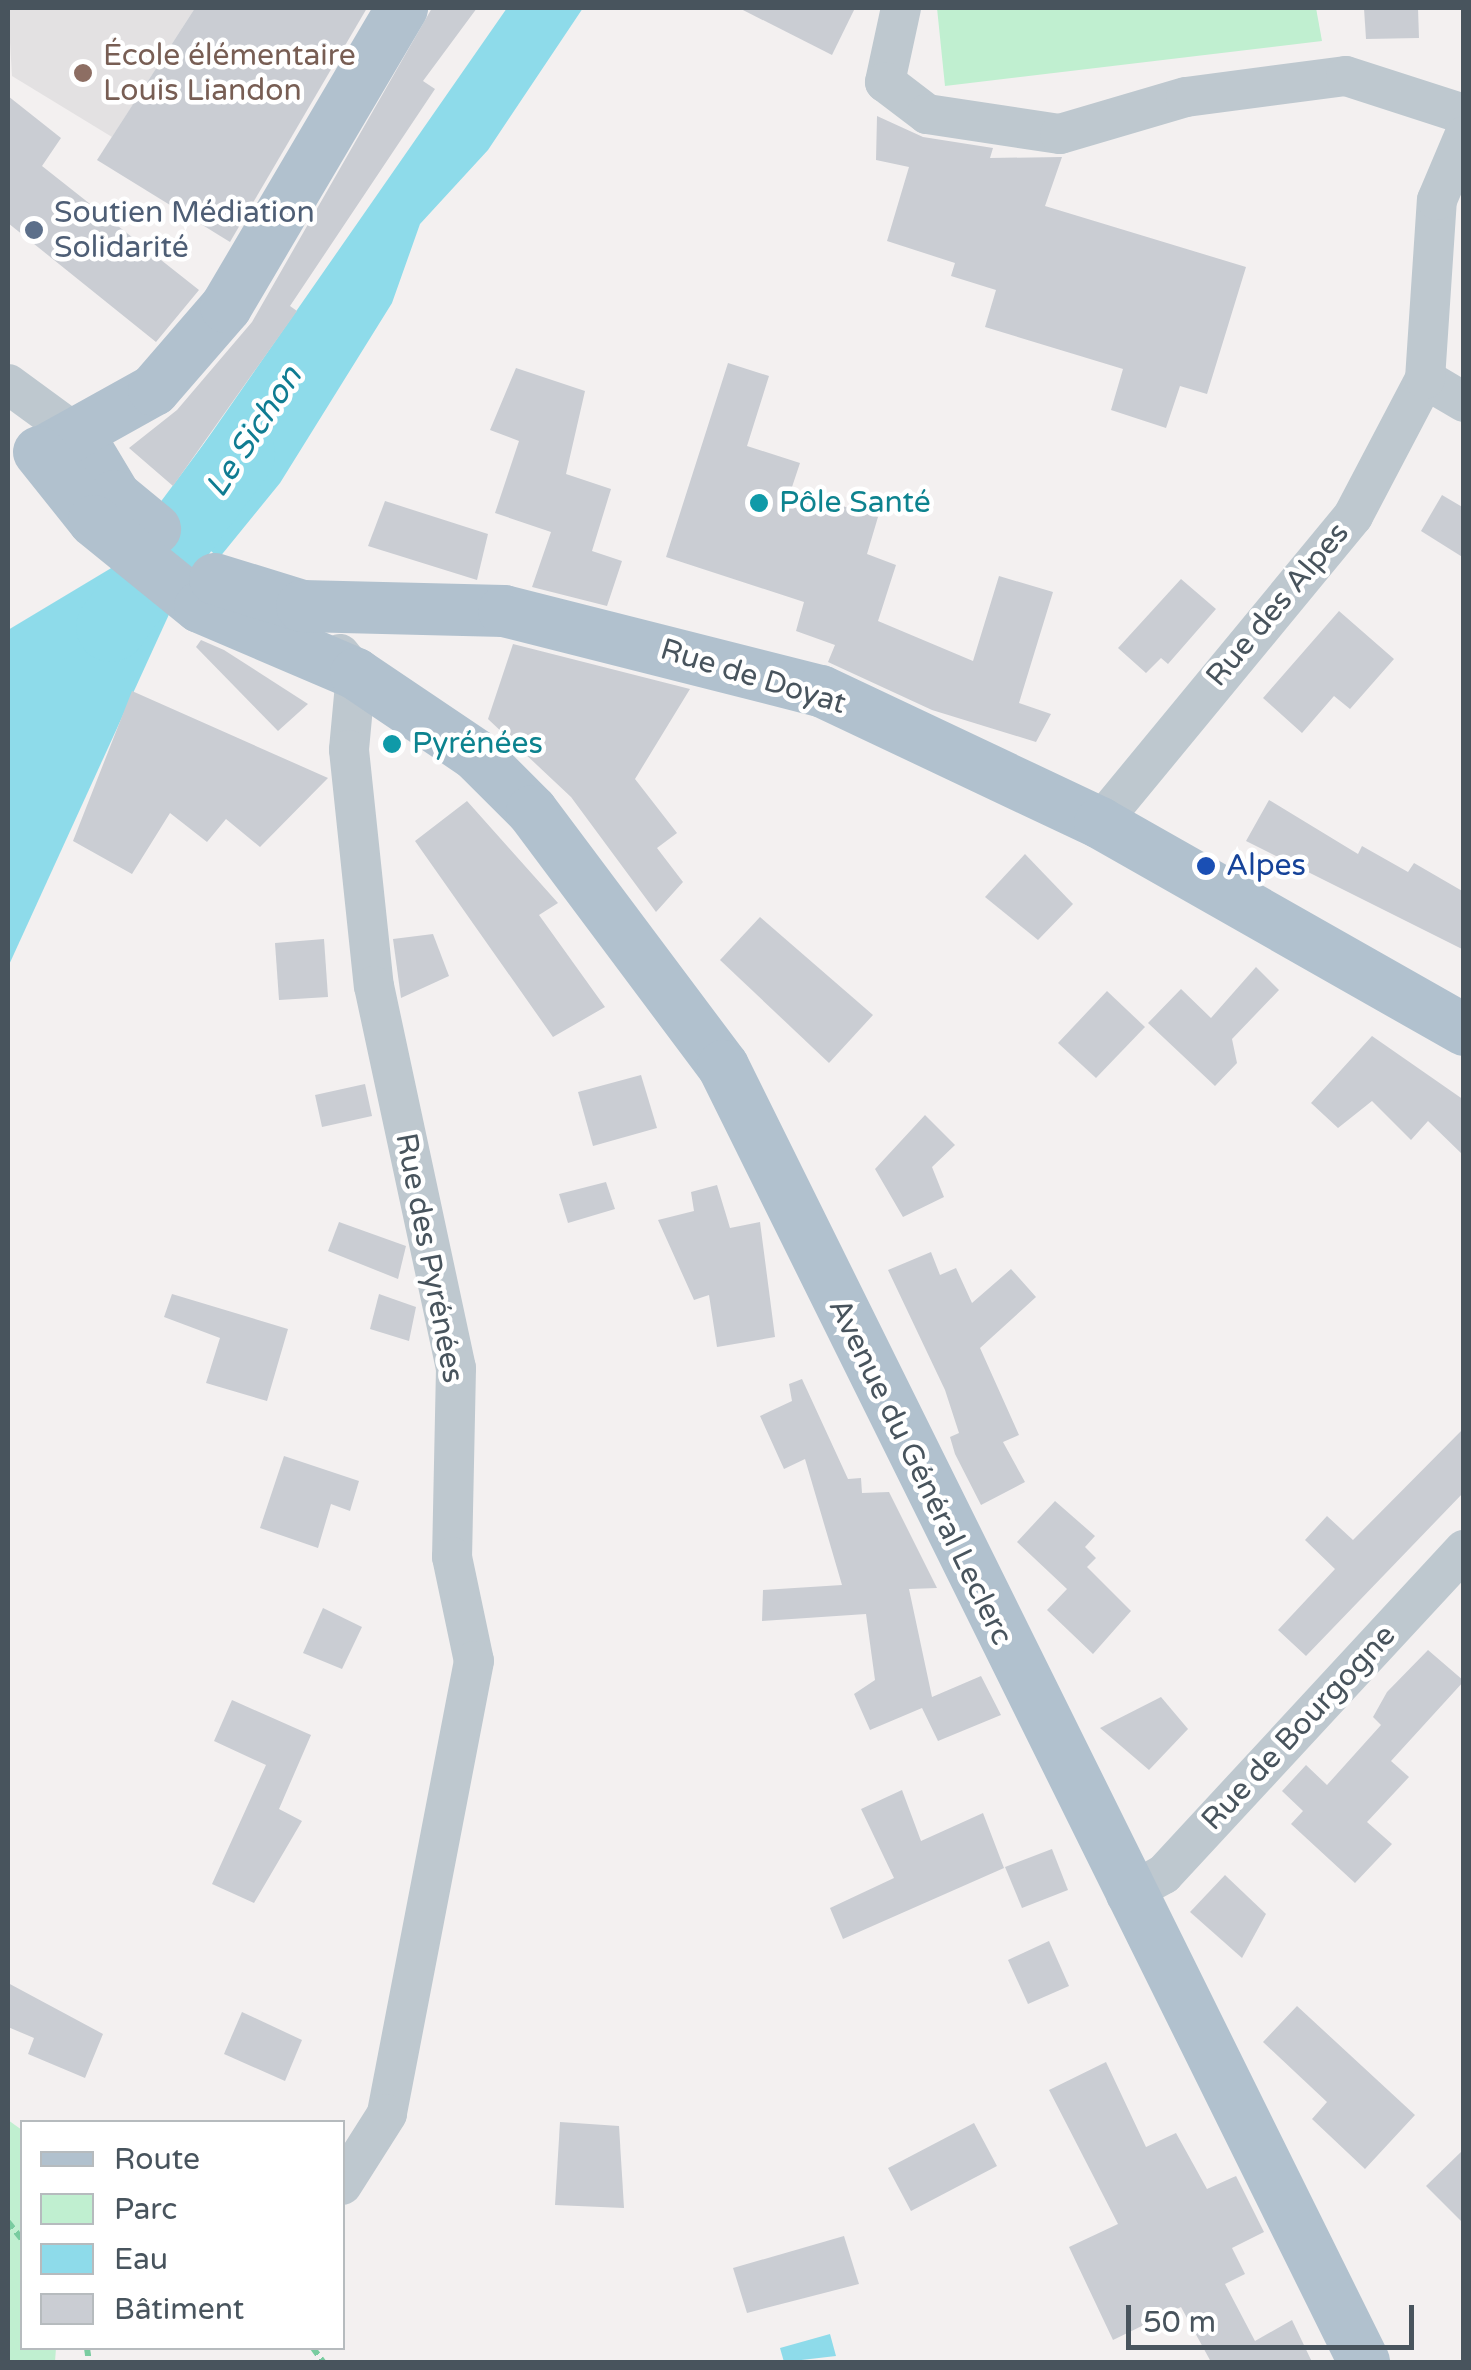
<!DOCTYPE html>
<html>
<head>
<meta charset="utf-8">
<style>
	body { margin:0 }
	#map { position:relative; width:1471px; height:2370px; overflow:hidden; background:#f3f0f0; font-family:"Varela Round",sans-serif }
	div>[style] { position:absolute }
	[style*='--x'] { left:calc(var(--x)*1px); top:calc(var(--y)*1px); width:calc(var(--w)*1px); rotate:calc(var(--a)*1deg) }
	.education>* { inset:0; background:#e3e1e2 }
	.green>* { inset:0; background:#c0efd0 }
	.water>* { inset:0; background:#8edbea }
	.river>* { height:70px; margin:-35px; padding:0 35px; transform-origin:35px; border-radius:35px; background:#8edbea }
	.building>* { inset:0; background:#cacdd3 }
	.path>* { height:6px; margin-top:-3px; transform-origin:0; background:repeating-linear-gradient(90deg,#79cca0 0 8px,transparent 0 13px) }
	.minor>* { height:40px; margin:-20px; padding:0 20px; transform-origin:20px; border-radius:20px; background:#bec8cf }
	.major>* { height:52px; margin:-26px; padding:0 26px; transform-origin:26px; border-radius:26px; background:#b1c1ce }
	.dots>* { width:28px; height:28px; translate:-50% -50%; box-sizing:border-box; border:5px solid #fff; border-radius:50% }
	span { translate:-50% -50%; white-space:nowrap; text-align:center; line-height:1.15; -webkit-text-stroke:9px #fff; paint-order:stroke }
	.education-label { font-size:30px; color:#785e54 }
	.left { translate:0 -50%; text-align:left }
	.service-label { font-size:30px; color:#4e5e75 }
	.culture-label { font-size:30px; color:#0d838f }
	.street-label { font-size:30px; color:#48545d }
	.transit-label { font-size:30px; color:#164399 }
	.water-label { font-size:32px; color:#0f7c92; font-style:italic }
	.frame { position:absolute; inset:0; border:10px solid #48545d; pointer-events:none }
	.legend { position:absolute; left:20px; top:2120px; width:325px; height:230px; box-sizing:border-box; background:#fff; border:2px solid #b6bbbe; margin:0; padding:12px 18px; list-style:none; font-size:30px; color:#48545d }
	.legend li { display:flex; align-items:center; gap:20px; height:50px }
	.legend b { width:50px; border:2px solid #b6bbbe }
	.scale { position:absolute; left:1126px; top:2305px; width:288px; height:45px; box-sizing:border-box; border:5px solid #48545d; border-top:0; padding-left:12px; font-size:30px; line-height:35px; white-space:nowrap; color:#48545d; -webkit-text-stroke:8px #fff; paint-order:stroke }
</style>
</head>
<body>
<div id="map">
	<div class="education">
		<div style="clip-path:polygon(8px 8px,195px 8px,112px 137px,12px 76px)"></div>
	</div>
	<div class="green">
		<div style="clip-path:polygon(937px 8px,1316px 8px,1322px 41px,945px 86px)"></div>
		<div style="clip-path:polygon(8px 2120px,22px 2130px,22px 2348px,56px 2348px,55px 2362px,8px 2362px)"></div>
	</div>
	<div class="water">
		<div style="clip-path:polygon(507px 8px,583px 8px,488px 150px,420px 224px,392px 303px,280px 483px,219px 558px,160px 507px)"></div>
		<div style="clip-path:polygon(118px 564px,171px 610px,8px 967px,8px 630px)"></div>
		<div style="clip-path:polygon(830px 2334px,836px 2356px,784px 2362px,780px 2348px)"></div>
	</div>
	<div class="river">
		<div style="--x:111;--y:627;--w:216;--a:-53.3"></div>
	</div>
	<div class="building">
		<div style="clip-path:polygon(195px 8px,367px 8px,230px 242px,97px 160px)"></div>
		<div style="clip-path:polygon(432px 8px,477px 8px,423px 81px,435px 89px,290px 306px,297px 311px,173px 486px,129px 448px,177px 410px,252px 322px)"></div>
		<div style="clip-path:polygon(739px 8px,855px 8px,832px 55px)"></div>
		<div style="clip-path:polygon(1364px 8px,1418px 8px,1419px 38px,1366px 39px)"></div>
		<div style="clip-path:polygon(8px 96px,61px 138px,42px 166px,199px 290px,156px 342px,8px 223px)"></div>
		<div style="clip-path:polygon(877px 116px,923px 137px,993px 148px,990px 158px,1062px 157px,1045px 206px,1246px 267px,1207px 394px,1180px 386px,1166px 428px,1111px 410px,1123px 369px,985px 327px,996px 290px,951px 276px,955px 263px,887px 241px,909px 167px,876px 160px)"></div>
		<div style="clip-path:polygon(728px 363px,769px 376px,747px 446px,800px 463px,791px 490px,878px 517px,867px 554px,896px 565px,878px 621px,973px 661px,999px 576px,1053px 592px,1019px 703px,1051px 714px,1036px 742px,932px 710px,828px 662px,835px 645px,796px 631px,804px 602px,666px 557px)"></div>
		<div style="clip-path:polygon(516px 368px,585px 391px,566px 474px,611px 489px,592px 551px,622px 561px,607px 606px,532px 587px,551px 532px,495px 513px,519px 441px,490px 430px)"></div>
		<div style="clip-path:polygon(1442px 495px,1464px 508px,1464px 558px,1421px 531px)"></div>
		<div style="clip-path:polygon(385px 501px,488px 534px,477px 580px,368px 546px)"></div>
		<div style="clip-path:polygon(1181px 579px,1216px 609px,1168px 664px,1161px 658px,1146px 673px,1118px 648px)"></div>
		<div style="clip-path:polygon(1339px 611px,1394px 659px,1350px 709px,1334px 696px,1302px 733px,1263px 698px)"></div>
		<div style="clip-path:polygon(201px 640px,224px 650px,308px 704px,278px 731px,196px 647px)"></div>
		<div style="clip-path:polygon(513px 644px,690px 689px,635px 779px,677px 833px,657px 848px,683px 882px,656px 912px,571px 797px,488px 719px)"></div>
		<div style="clip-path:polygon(132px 691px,328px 778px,260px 847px,226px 819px,207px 842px,170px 813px,132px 874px,73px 841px)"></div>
		<div style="clip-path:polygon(1269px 800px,1358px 854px,1362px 846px,1408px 872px,1414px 863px,1464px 892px,1464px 950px,1246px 841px)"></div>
		<div style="clip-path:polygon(467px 801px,558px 903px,539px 915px,605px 1007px,553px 1037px,415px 841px)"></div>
		<div style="clip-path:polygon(1025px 854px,1073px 904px,1038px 940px,985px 897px)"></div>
		<div style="clip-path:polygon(760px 917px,873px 1015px,829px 1063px,720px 960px)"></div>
		<div style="clip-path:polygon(433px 934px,449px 976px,401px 998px,393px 939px)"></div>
		<div style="clip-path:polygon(324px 939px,328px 997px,279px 1000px,275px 943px)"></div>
		<div style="clip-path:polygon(1256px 967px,1279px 990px,1232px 1039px,1237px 1063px,1215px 1086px,1148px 1023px,1181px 989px,1211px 1018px)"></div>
		<div style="clip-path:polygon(1107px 991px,1145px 1027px,1096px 1078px,1058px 1043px)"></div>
		<div style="clip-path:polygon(1372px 1036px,1464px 1100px,1464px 1156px,1428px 1121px,1411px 1140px,1372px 1101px,1338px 1128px,1311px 1103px)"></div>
		<div style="clip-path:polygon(641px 1075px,657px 1128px,593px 1146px,578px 1092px)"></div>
		<div style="clip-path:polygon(365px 1084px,372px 1116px,322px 1127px,315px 1095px)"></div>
		<div style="clip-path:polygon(925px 1115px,955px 1145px,932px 1167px,944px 1197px,903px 1217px,875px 1169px)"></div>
		<div style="clip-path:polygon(606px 1182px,615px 1209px,568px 1223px,559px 1194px)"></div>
		<div style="clip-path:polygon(717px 1185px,730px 1228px,760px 1222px,775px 1337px,717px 1347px,709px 1295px,694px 1300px,658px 1220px,694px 1211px,691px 1192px)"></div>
		<div style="clip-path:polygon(339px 1222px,406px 1246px,398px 1279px,328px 1251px)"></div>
		<div style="clip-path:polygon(931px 1252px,940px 1275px,956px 1268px,972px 1303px,1011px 1269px,1036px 1297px,980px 1348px,1019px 1435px,1003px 1442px,1025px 1482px,981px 1505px,955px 1454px,950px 1437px,959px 1433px,945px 1390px,888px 1270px)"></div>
		<div style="clip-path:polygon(172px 1294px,288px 1329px,267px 1401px,206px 1383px,220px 1338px,164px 1317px)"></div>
		<div style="clip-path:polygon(379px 1294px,416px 1307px,409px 1341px,370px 1329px)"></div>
		<div style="clip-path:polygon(802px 1379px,848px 1479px,861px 1478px,862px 1493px,889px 1492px,937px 1588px,909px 1589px,932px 1697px,981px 1676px,1001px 1715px,938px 1741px,922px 1708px,870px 1730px,854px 1694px,875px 1680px,866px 1614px,762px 1621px,763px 1590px,842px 1585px,805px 1459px,784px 1469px,760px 1416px,792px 1401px,789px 1384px)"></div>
		<div style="clip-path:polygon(1464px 1428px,1464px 1492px,1306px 1656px,1278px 1630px,1335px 1569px,1305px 1540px,1327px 1516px,1353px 1540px)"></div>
		<div style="clip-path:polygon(284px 1456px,359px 1481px,350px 1511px,331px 1504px,318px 1548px,260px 1528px)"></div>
		<div style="clip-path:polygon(1055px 1501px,1095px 1536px,1085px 1547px,1096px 1558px,1087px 1567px,1131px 1611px,1093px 1654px,1047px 1610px,1067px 1589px,1017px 1542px)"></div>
		<div style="clip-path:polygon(323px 1608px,362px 1627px,342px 1669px,303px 1653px)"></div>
		<div style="clip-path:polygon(1428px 1650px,1464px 1681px,1391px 1761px,1409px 1777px,1367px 1822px,1392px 1844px,1355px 1883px,1291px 1824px,1303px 1811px,1282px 1791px,1306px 1765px,1327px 1785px,1381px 1725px,1373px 1717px,1387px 1692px)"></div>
		<div style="clip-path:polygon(1161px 1697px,1188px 1729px,1149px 1770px,1100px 1728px)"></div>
		<div style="clip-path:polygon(232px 1700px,311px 1735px,279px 1809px,302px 1821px,254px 1903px,212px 1884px,266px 1765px,214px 1741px)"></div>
		<div style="clip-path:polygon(902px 1790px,921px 1841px,983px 1813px,1004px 1868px,843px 1939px,830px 1908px,894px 1878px,861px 1809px)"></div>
		<div style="clip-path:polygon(1052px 1849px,1068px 1890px,1022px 1908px,1005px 1867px)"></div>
		<div style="clip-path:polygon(1225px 1875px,1266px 1914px,1242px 1958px,1190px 1912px)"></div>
		<div style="clip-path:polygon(1049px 1941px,1069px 1986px,1028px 2004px,1008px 1960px)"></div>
		<div style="clip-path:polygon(8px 1983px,103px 2034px,85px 2078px,28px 2054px,34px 2038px,8px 2027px)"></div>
		<div style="clip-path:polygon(1297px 2006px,1415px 2115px,1365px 2169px,1312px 2119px,1327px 2102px,1263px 2042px)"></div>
		<div style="clip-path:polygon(242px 2012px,302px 2040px,285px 2081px,224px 2054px)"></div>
		<div style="clip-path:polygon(1106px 2062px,1146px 2147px,1176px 2133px,1207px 2189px,1236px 2176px,1264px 2232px,1232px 2248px,1245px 2274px,1225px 2284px,1255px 2341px,1292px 2320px,1312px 2362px,1211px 2362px,1181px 2307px,1113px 2340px,1069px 2247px,1118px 2224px,1049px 2090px)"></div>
		<div style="clip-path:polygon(560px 2122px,619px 2126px,624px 2208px,555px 2205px)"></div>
		<div style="clip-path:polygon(974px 2123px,997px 2166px,911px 2211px,888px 2168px)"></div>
		<div style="clip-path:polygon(1464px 2149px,1464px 2224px,1426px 2186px)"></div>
		<div style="clip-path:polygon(844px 2236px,859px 2284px,747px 2313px,733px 2268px)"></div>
	</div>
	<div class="path">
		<div style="--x:8;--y:2222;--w:22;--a:51"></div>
		<div style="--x:87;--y:2348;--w:14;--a:82"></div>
		<div style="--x:313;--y:2348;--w:17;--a:54"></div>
	</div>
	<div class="minor">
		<div style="--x:901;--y:8;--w:76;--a:102.2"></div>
		<div style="--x:885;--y:82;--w:53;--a:37.3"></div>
		<div style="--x:927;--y:114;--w:134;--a:8.6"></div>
		<div style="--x:1060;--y:134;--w:131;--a:-16.4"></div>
		<div style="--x:1186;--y:97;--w:161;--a:-7.5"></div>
		<div style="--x:1346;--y:76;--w:124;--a:17.9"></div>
		<div style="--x:1425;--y:379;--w:45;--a:30.5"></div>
		<div style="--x:8;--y:384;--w:88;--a:36.2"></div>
		<div style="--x:340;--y:654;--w:26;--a:51"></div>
		<div style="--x:356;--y:674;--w:76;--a:95.3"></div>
		<div style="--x:349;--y:750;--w:237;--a:84"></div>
		<div style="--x:374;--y:986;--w:391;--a:77.9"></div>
		<div style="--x:456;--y:1368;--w:189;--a:91.2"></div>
		<div style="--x:452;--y:1557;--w:106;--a:78.1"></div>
		<div style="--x:474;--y:1661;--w:461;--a:100.9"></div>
		<div style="--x:387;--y:2114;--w:84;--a:122.4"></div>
		<div style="--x:1100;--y:823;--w:398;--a:-50.5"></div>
		<div style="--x:1353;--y:516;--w:155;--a:-62.3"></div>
		<div style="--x:1425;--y:379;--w:179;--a:-86.2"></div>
		<div style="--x:1437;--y:200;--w:69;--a:-67.1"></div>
		<div style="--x:1126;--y:1895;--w:43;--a:-28.9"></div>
		<div style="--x:1164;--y:1874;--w:442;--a:-47.2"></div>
	</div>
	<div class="major">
		<div style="--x:79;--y:436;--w:70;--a:59"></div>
		<div style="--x:115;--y:496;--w:52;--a:39.5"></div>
		<div style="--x:48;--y:449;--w:121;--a:-29.1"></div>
		<div style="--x:154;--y:390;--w:110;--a:-49.1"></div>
		<div style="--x:226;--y:307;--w:347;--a:-59.5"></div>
		<div style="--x:39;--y:452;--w:88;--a:51.4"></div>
		<div style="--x:94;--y:521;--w:136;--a:39.1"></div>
		<div style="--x:200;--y:607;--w:170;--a:23.2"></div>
		<div style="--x:356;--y:674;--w:145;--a:34"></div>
		<div style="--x:476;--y:755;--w:79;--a:45"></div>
		<div style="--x:532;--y:811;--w:319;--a:53.2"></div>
		<div style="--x:723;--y:1066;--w:1446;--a:63.68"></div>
		<div style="--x:215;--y:579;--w:91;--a:17.2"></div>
		<div style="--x:302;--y:606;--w:202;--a:1.4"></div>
		<div style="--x:504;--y:611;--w:327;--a:14.2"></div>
		<div style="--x:821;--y:691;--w:309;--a:25.3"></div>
		<div style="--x:1100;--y:823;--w:419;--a:29.6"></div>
	</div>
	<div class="dots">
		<div style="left:83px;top:73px;background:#8d6e63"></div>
		<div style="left:34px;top:230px;background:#5c6f8a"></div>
		<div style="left:759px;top:503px;background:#0f9aa8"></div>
		<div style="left:392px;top:744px;background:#0f9aa8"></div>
		<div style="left:1206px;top:866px;background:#1a4fb4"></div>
	</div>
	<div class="education-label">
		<span class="left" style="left:103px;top:73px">École élémentaire<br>Louis Liandon</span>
	</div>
	<div class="service-label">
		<span class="left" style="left:54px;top:230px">Soutien Médiation<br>Solidarité</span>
	</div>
	<div class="culture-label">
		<span class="left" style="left:779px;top:503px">Pôle Santé</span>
		<span class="left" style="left:412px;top:744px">Pyrénées</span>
	</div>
	<div class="street-label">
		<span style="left:1278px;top:605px;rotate:-50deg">Rue des Alpes</span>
		<span style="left:753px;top:677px;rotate:17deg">Rue de Doyat</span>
		<span style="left:429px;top:1258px;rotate:79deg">Rue des Pyrénées</span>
		<span style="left:920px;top:1472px;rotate:64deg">Avenue du Général Leclerc</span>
		<span style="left:1299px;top:1728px;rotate:-47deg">Rue de Bourgogne</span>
	</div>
	<div class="transit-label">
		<span class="left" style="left:1226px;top:866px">Alpes</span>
	</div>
	<div class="water-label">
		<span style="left:254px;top:432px;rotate:-57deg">Le Sichon</span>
	</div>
	<div class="frame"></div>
	<ul class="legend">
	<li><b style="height:12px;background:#b1c1ce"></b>Route</li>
	<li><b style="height:28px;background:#c0efd0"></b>Parc</li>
	<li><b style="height:28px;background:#8edbea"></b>Eau</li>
	<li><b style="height:28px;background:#cacdd3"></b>Bâtiment</li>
	</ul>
	<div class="scale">50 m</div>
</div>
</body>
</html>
